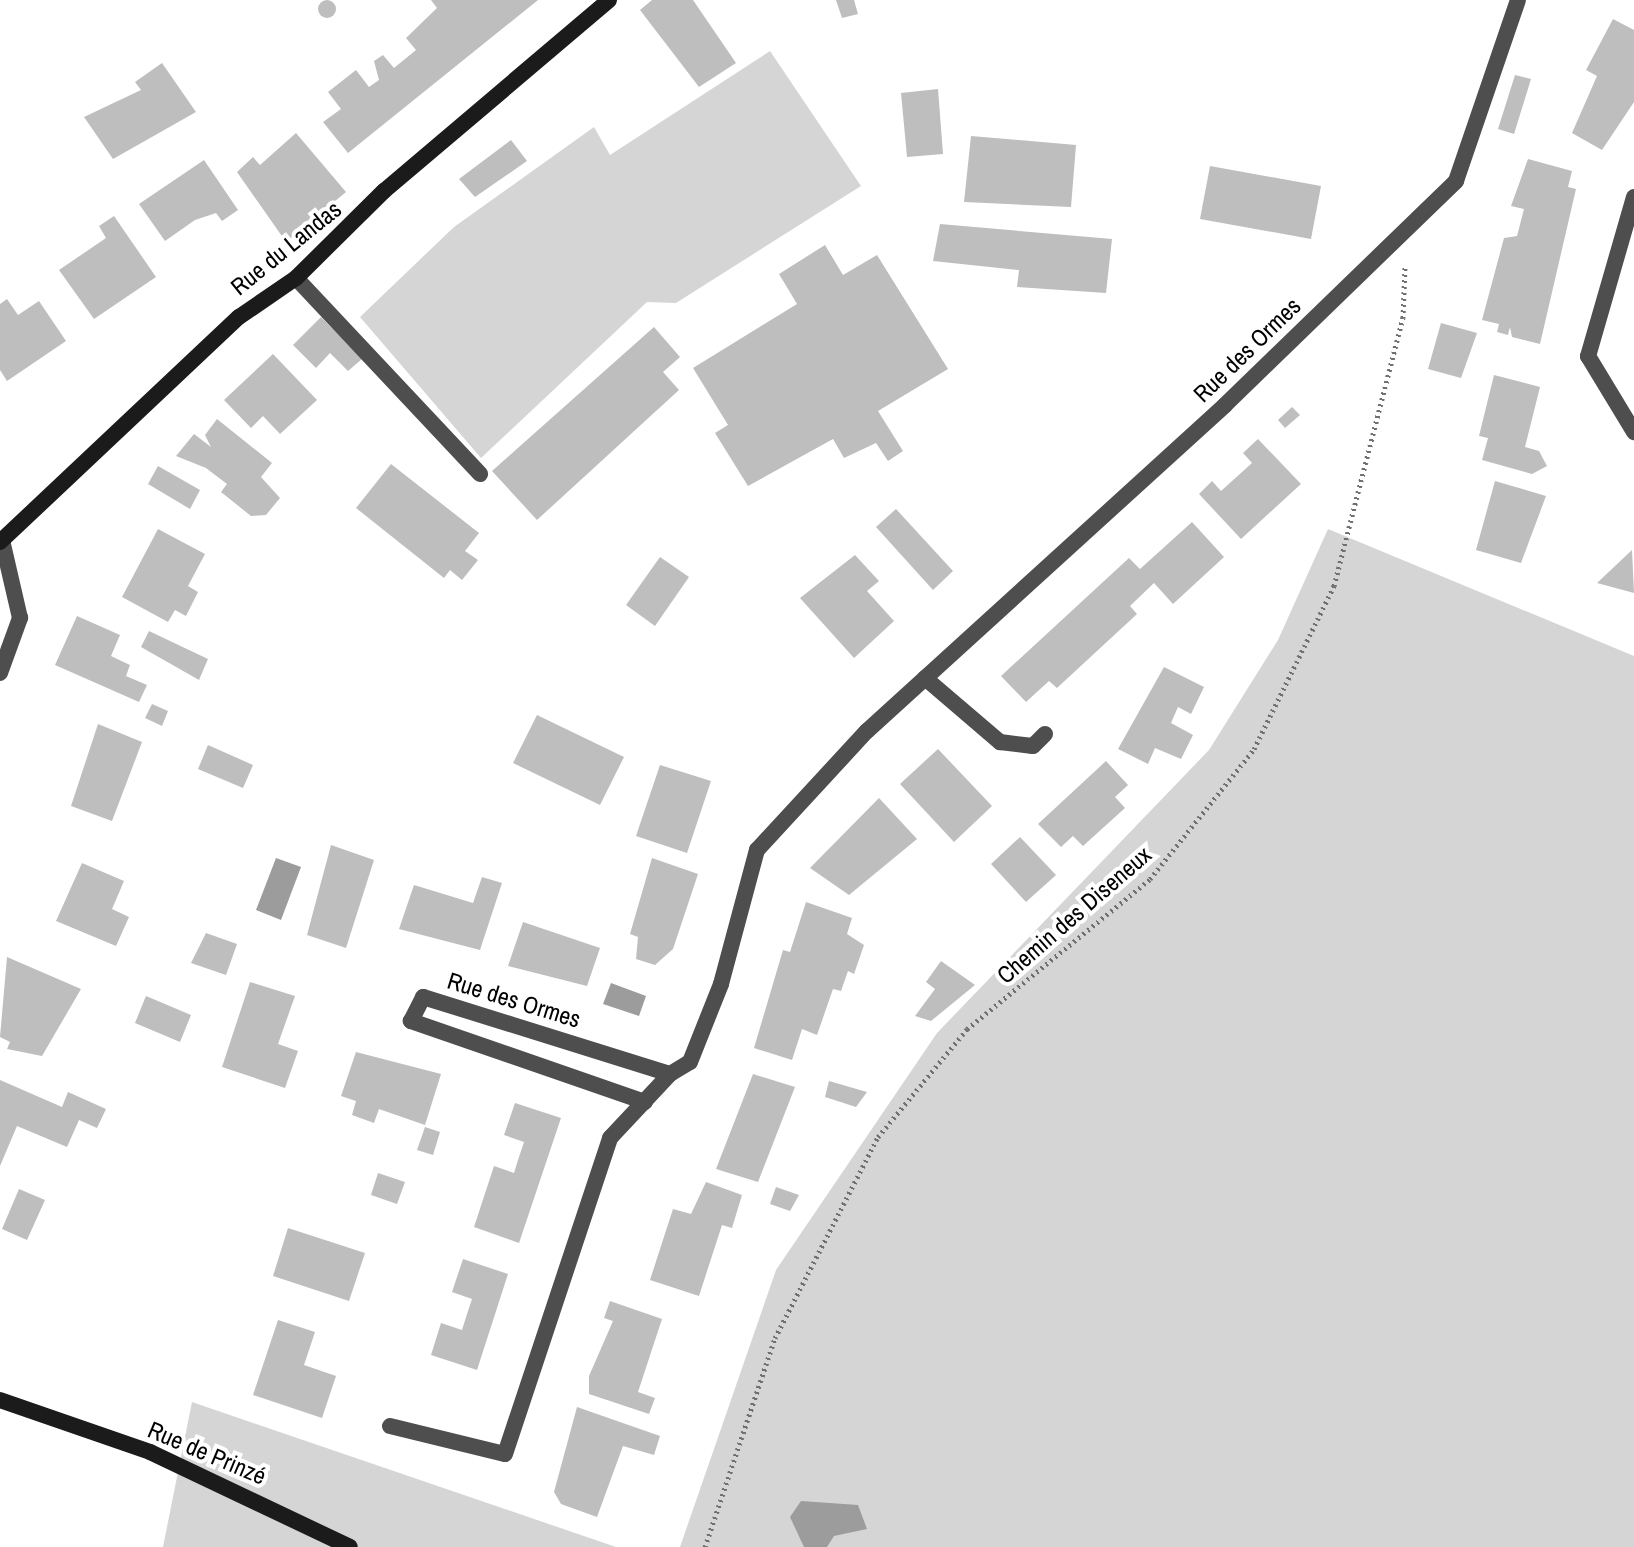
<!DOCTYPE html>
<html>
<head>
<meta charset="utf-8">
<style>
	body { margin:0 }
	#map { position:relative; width:1634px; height:1547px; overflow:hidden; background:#fff; font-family:"Archivo Narrow",sans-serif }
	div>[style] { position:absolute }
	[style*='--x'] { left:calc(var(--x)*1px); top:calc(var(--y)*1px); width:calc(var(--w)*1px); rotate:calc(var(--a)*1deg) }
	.green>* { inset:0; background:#d5d5d5 }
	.water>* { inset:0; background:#9c9c9c }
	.building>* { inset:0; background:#bebebe }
	.round { border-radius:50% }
	.path>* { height:5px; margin-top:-2.5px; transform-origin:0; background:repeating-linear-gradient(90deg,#707070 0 2px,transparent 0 6px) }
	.lane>* { height:16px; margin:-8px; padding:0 8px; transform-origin:8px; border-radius:8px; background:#4e4e4e }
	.street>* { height:16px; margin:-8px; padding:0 8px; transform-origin:8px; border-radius:8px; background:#4e4e4e }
	.secondary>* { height:16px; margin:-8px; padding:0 8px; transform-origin:8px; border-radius:8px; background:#1b1b1b }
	span { translate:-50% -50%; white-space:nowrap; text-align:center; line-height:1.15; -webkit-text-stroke:8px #fff; paint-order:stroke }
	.street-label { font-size:24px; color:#000 }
</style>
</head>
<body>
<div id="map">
	<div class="green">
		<div style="clip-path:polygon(770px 51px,861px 186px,676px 303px,647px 302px,481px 458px,360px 317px,454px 227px,594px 127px,610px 155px)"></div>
		<div style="clip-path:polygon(1328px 529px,1634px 656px,1634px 1547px,680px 1547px,776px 1270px,937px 1033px,1209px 750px,1278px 640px)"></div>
		<div style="clip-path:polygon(192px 1402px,616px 1547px,163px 1547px)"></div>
	</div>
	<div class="water">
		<div style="clip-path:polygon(276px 858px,301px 867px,281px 920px,256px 910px)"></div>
		<div style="clip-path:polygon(611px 983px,646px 996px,639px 1016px,603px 1004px)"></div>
		<div style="clip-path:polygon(801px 1501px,858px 1505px,867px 1529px,834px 1536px,827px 1547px,804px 1547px,790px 1517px)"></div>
	</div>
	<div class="building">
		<div class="round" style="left:318px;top:0;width:18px;height:18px"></div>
		<div style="clip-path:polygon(431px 0,538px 0,348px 153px,323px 122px,341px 109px,328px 92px,356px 70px,369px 87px,379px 80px,374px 61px,383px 55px,394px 68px,416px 50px,406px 38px,437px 8px)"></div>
		<div style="clip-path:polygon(652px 0,693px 0,736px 63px,699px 87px,640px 10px)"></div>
		<div style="clip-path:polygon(836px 0,854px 0,858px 14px,842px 18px)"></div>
		<div style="clip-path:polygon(1613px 19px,1634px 30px,1634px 102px,1602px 150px,1572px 133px,1597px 76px,1586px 70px)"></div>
		<div style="clip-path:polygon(162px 63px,196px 112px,113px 159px,84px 117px,141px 90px,135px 82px)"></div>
		<div style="clip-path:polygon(1515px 75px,1531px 79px,1514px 134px,1498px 129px)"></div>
		<div style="clip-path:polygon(938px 89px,943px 154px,907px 157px,901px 93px)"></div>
		<div style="clip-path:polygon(296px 133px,346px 192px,286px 242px,237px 172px,253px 157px,260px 165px)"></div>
		<div style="clip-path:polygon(971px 136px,1076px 145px,1071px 207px,964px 202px)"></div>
		<div style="clip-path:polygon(511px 140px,527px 161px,475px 197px,459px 179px)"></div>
		<div style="clip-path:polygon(1528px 159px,1572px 171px,1568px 187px,1576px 189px,1540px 344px,1512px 337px,1510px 327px,1508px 335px,1497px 332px,1499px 324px,1482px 320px,1504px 238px,1517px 236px,1524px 209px,1511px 206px)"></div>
		<div style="clip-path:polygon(204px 160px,238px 210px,222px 221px,216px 213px,195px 220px,165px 241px,139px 204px)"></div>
		<div style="clip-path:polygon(1210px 166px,1321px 186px,1311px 239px,1200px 219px)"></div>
		<div style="clip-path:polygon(114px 216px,156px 277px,94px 319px,59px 270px,106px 238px,99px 226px)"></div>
		<div style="clip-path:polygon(940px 224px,1112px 239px,1106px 293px,1017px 287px,1019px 270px,933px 261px)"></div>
		<div style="clip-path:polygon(825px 245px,843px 275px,877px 255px,948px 369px,878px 411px,903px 451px,888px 461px,876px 443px,844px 458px,833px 439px,748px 486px,715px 433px,728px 425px,693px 368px,797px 304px,779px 274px)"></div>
		<div style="clip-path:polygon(7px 299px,18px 315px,39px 301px,66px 341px,7px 381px,0 370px,0 304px)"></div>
		<div style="clip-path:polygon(321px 317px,362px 359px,348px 371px,330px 353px,316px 368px,293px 345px)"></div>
		<div style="clip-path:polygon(1441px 323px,1477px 333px,1461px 378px,1428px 369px)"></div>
		<div style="clip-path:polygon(654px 327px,680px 357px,663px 372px,679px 390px,537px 520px,492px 471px)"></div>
		<div style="clip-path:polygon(273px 354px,317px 400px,280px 434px,263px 416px,251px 428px,224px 400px)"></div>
		<div style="clip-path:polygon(1494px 375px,1540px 387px,1525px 447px,1539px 451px,1547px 466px,1532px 474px,1482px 460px,1488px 438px,1479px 436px)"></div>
		<div style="clip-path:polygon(1292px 407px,1300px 415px,1285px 428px,1278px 420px)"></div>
		<div style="clip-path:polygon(217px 419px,272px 463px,261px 477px,280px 498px,266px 515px,251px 516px,221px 492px,227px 484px,206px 468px,176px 456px,194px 434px,211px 447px,205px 435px)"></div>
		<div style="clip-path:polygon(1258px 439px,1301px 484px,1241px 539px,1199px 494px,1212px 481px,1221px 491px,1252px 463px,1243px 453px)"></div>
		<div style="clip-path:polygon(391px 464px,479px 533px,465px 551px,478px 560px,462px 580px,450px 570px,444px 578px,356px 508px)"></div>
		<div style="clip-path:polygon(158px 466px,200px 490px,190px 509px,148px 484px)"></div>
		<div style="clip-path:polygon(1495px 481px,1546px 496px,1521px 563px,1476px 550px)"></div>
		<div style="clip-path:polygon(896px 509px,953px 571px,933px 590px,876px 527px)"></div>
		<div style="clip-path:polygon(1192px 522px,1224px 557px,1173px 604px,1154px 583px,1130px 606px,1137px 614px,1057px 688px,1049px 681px,1026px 702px,1001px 676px,1129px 558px,1140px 569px)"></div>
		<div style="clip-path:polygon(158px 529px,205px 554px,188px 586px,198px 592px,186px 616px,175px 610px,168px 622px,122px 597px)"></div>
		<div style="clip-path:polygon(1632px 550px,1634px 593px,1597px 583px)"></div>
		<div style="clip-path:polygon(855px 555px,879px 581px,867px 591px,894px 621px,854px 658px,800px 598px)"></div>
		<div style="clip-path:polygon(660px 557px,689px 577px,655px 626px,626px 605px)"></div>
		<div style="clip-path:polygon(77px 616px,120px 635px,111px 656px,130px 665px,126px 676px,147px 685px,139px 702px,55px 665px)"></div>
		<div style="clip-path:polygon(149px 631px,208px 659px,199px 680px,141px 647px)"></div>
		<div style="clip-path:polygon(1164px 667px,1204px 687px,1191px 714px,1178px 707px,1171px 723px,1193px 735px,1181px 759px,1155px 748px,1148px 764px,1118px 749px)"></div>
		<div style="clip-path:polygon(152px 704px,168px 711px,162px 726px,145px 718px)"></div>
		<div style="clip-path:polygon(537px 715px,624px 757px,600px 805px,513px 763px)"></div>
		<div style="clip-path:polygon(98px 724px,142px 742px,112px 821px,71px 806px)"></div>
		<div style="clip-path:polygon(208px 745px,253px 765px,243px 788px,198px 769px)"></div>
		<div style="clip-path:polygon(938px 749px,992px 806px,954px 842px,900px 784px)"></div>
		<div style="clip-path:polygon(1106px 761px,1128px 785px,1115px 797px,1125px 808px,1083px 846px,1073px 836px,1061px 847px,1038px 824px)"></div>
		<div style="clip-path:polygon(660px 765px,711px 781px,687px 853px,636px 836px)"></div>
		<div style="clip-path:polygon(879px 798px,917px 839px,849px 895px,810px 868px)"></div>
		<div style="clip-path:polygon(1020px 837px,1056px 875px,1026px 902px,991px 864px)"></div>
		<div style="clip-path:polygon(331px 845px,374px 860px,346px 948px,307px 935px)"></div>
		<div style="clip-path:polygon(652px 858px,698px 874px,673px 949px,655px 965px,636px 959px,638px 937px,630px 934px)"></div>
		<div style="clip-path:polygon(82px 863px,124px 881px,112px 909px,129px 917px,116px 946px,56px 921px)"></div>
		<div style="clip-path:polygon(482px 877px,502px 883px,480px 950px,399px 929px,414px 885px,473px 903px)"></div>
		<div style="clip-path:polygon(806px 902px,852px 918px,847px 934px,864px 945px,854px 974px,848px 971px,841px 991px,833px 989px,817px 1035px,802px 1029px,792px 1060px,754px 1048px,783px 950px,790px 952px)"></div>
		<div style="clip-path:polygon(523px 922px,600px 948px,587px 986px,508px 966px)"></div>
		<div style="clip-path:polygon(206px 933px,237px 944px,226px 975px,191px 963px)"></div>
		<div style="clip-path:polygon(7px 957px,81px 989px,42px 1056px,7px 1049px,10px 1042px,0 1037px)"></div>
		<div style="clip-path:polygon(941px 961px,975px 985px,931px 1021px,915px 1016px,935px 989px,926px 982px)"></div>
		<div style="clip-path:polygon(250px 982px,295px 996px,278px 1044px,298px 1051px,285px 1088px,222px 1067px)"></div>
		<div style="clip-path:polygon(146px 996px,191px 1015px,180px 1042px,135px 1023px)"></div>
		<div style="clip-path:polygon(356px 1052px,441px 1074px,425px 1125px,379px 1109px,374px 1123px,352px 1115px,356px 1101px,341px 1096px)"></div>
		<div style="clip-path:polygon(753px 1074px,795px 1087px,758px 1182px,716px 1169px)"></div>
		<div style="clip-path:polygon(0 1080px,62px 1107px,68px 1092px,106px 1109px,97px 1128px,79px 1120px,67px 1147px,17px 1126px,0 1166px)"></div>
		<div style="clip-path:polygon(829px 1081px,867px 1092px,856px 1107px,825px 1097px)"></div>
		<div style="clip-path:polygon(515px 1103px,561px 1118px,519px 1243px,474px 1227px,494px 1166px,514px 1173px,518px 1160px,524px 1142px,504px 1135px)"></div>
		<div style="clip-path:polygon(425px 1127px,440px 1132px,433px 1155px,417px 1150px)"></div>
		<div style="clip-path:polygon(378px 1173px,405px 1182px,397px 1204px,371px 1195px)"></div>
		<div style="clip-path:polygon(706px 1182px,742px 1195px,732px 1228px,722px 1225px,699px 1296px,650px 1280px,673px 1209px,691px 1214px)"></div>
		<div style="clip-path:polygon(776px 1187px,799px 1195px,790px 1211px,770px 1204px)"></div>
		<div style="clip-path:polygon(19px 1189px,45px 1200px,27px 1240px,2px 1229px)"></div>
		<div style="clip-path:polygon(288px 1228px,365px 1253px,349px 1301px,273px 1276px)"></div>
		<div style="clip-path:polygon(463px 1259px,508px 1274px,477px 1370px,431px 1355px,441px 1323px,462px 1330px,467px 1314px,472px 1299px,452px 1292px)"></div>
		<div style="clip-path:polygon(610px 1301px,662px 1319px,638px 1392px,655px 1398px,649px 1414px,589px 1394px,589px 1376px,613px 1321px,604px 1318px)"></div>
		<div style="clip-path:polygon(278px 1320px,315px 1332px,304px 1365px,336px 1376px,322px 1418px,253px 1395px)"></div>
		<div style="clip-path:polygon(577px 1407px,660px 1436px,654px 1455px,623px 1446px,597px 1517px,561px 1504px,554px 1492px)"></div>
	</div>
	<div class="path">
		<div style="--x:705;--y:1547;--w:220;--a:-71.5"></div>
		<div style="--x:775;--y:1338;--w:226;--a:-62.9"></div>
		<div style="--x:878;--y:1137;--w:140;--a:-50.5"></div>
		<div style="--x:967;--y:1029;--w:237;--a:-39.3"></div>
		<div style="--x:1150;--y:879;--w:166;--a:-51.3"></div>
		<div style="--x:1254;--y:749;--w:182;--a:-63.9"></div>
		<div style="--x:1334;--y:586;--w:277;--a:-75.6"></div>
		<div style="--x:1403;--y:318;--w:52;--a:-87.8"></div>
	</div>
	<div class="lane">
		<div style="--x:296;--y:278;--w:269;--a:46.8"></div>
	</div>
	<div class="street">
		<div style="--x:1634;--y:197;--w:166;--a:106.1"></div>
		<div style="--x:1588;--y:356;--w:89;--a:58.8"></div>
		<div style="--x:0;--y:673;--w:59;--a:-70"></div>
		<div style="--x:20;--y:618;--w:80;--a:-103"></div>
		<div style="--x:925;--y:678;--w:99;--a:40.5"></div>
		<div style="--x:1000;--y:742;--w:33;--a:7"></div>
		<div style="--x:1033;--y:746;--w:17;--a:-45"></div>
		<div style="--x:645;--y:1102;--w:248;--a:-160.9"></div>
		<div style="--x:411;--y:1021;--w:27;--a:-63"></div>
		<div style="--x:423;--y:997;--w:259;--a:17.3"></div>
		<div style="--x:390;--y:1426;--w:118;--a:13.7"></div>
		<div style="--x:505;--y:1454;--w:333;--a:-71.6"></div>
		<div style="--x:610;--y:1138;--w:88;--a:-46.8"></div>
		<div style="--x:670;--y:1074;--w:23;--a:-31"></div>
		<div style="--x:690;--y:1062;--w:84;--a:-68.3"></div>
		<div style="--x:721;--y:984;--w:139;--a:-75"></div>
		<div style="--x:757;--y:850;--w:162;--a:-47.3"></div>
		<div style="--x:867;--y:731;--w:484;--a:-42.3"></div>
		<div style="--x:1225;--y:405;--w:322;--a:-44.1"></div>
		<div style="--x:1456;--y:181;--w:191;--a:-71.1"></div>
	</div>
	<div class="secondary">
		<div style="--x:0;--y:542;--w:328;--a:-43.3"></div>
		<div style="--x:239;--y:317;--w:69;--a:-34.4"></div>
		<div style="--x:296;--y:278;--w:124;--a:-44.7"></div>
		<div style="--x:384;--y:191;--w:295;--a:-40.3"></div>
		<div style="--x:0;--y:1400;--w:159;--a:19.1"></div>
		<div style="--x:150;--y:1452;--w:221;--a:25.4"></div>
	</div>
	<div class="street-label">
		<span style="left:286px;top:248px;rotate:-39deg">Rue du Landas</span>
		<span style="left:1247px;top:350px;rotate:-44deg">Rue des Ormes</span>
		<span style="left:1074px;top:915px;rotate:-41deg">Chemin des Diseneux</span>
		<span style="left:514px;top:1000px;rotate:17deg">Rue des Ormes</span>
		<span style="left:207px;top:1453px;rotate:23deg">Rue de Prinzé</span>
	</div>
</div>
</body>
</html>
